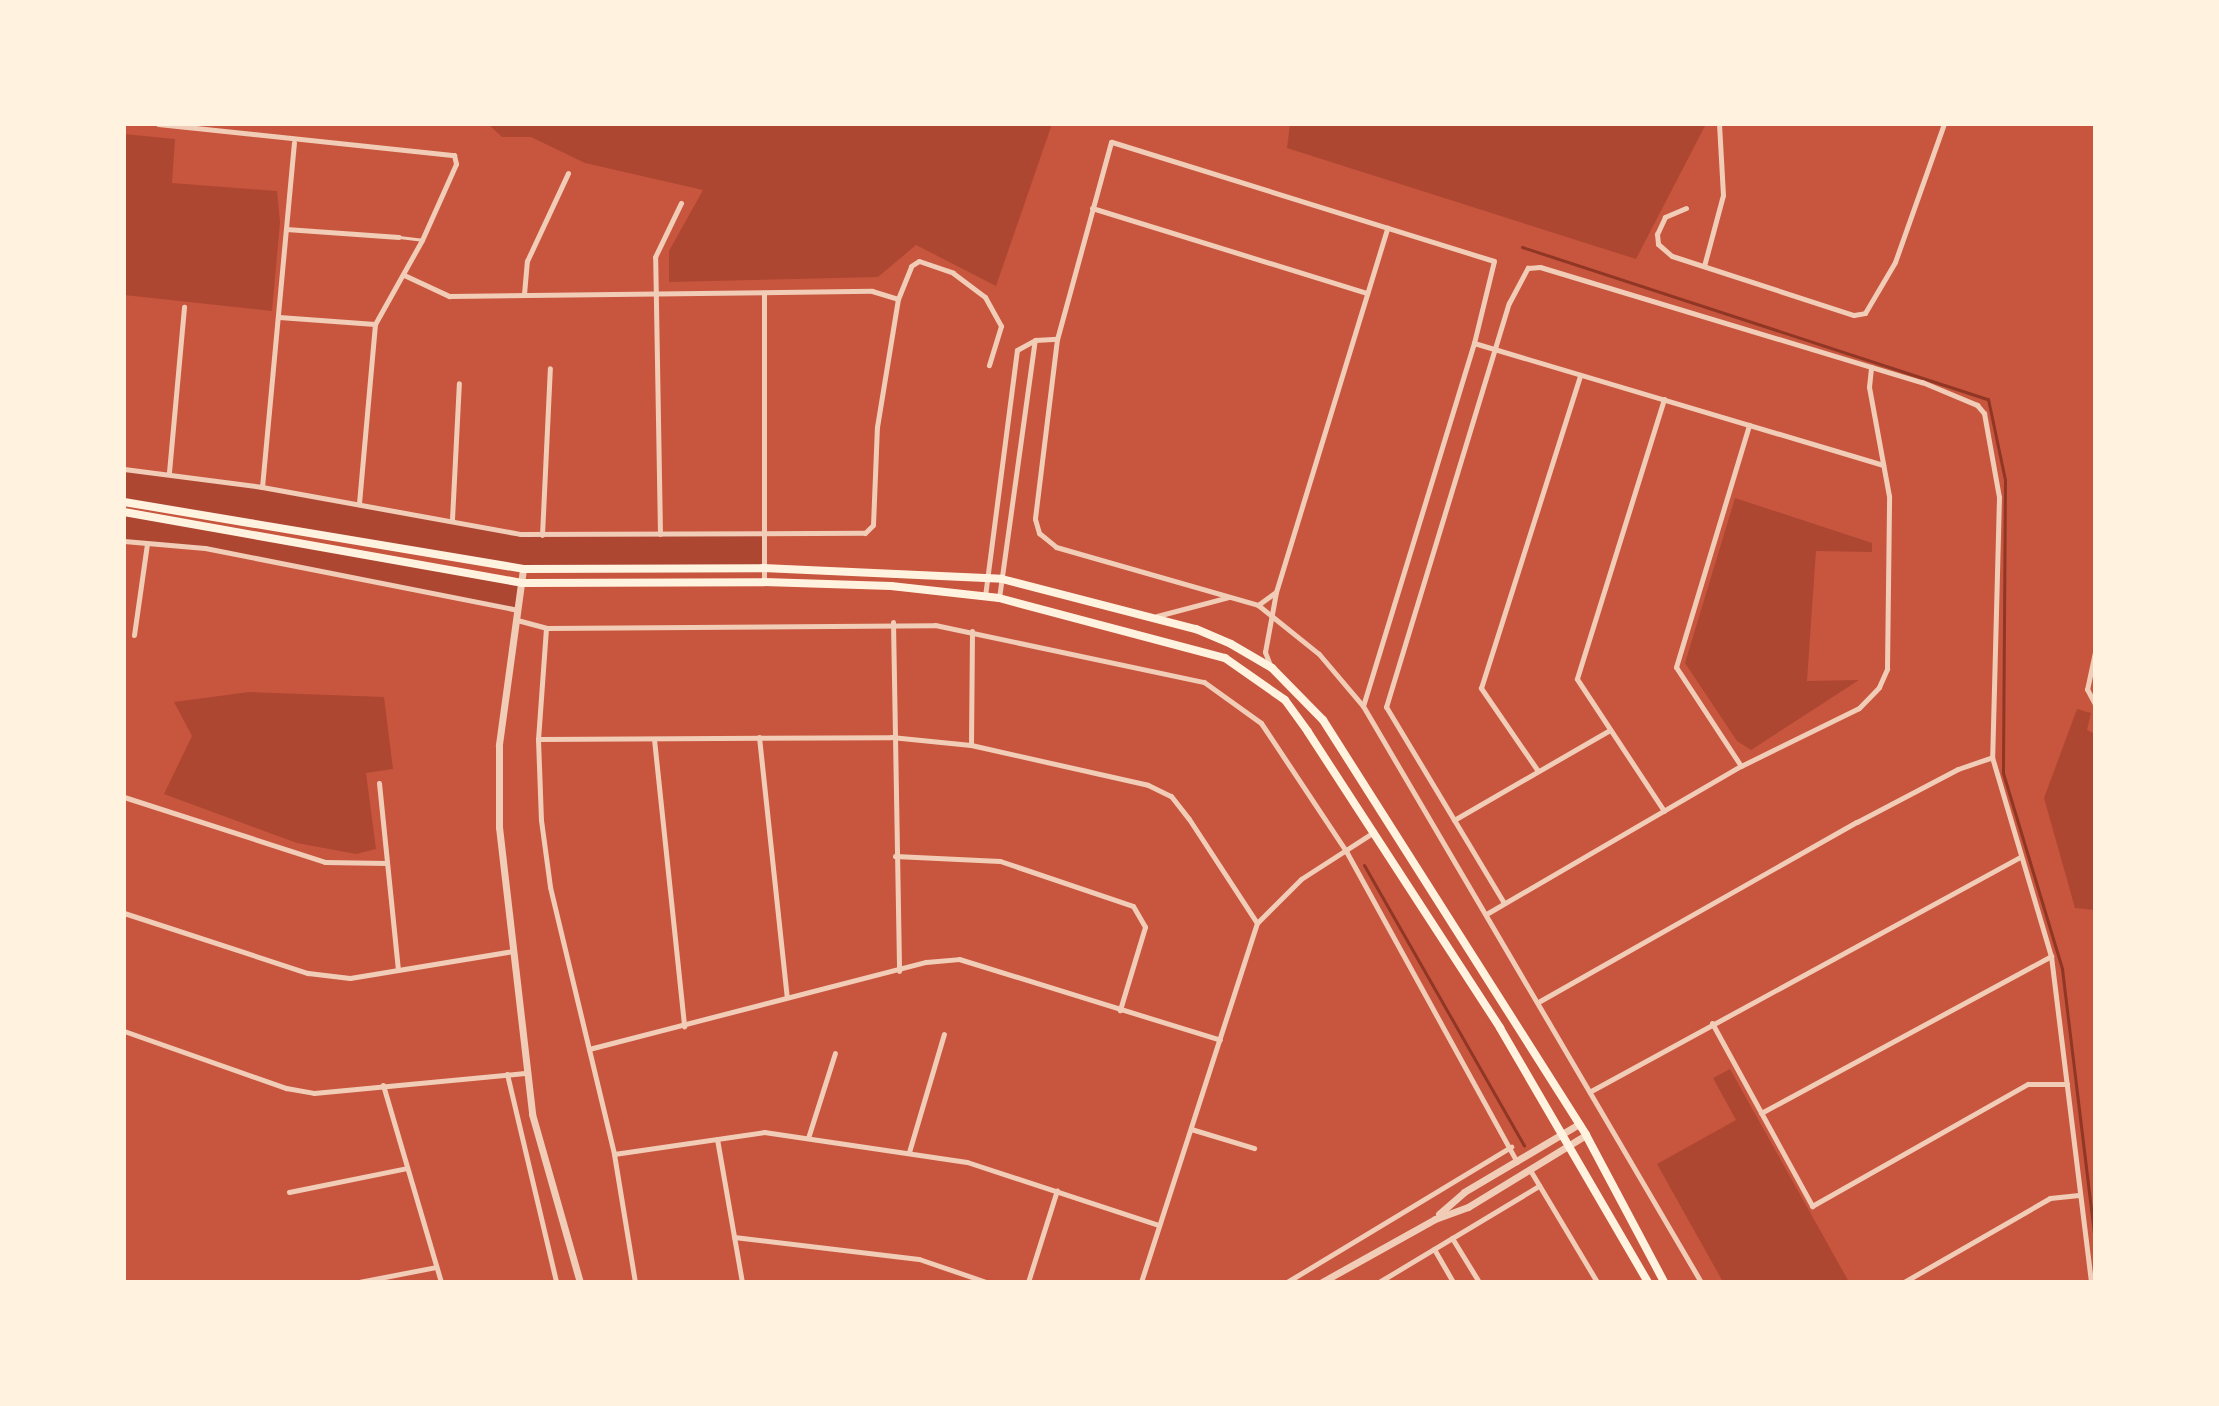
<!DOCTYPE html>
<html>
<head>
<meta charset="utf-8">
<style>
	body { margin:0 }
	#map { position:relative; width:2219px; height:1406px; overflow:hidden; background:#c8553d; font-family:Raleway,sans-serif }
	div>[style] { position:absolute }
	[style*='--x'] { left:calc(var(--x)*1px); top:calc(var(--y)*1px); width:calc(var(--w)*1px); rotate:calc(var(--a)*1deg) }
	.green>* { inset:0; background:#ae4732 }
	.stream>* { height:3px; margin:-1.5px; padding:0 1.5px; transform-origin:1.5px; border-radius:1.5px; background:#8f3625 }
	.service>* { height:3px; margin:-1.5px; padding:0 1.5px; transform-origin:1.5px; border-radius:1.5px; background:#f1ccb7 }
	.minor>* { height:5px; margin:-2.5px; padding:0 2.5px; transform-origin:2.5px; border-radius:2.5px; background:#f1ccb7 }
	.tertiary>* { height:7px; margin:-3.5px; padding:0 3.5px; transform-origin:3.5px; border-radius:3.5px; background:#f1ccb7 }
	.primary>* { height:8px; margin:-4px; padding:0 4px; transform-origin:4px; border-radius:4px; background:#fff3e0 }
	span { translate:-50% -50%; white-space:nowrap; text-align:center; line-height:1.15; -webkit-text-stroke:8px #fff3e0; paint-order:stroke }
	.frame { position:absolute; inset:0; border:126px solid #fff3e0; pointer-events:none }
</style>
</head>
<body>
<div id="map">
	<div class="green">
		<div style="clip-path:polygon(488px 124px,1052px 124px,996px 286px,916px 245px,878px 277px,669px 282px,669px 251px,703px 190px,585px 163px,531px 137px,502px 137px)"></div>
		<div style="clip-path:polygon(1290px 124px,1706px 124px,1636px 259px,1287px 148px)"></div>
		<div style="clip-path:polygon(124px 134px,175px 139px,172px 183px,277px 191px,280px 222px,272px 311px,124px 295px)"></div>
		<div style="clip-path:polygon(124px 469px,262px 487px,520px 534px,764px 532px,763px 568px,523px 569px,124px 502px)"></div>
		<div style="clip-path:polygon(1735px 498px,1872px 543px,1872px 552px,1816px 551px,1807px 681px,1859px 680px,1751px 750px,1737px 741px,1685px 663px)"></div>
		<div style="clip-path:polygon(124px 512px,522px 583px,519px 610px,205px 548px,124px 541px)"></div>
		<div style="clip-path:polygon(249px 692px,384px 697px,393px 769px,366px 773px,376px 849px,356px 854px,297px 843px,164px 794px,192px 736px,174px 702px)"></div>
		<div style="clip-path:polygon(2077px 709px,2091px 713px,2087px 730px,2095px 734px,2095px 910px,2075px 908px,2044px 798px)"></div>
		<div style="clip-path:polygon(1730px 1069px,1849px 1282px,1723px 1282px,1657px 1164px,1736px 1120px,1713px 1078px)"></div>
	</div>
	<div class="stream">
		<div style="--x:1522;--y:247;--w:490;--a:18.1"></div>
		<div style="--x:1988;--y:399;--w:83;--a:78.1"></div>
		<div style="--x:2005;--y:480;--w:293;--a:90.4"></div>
		<div style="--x:2003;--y:773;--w:205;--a:73.2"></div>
		<div style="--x:2062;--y:969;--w:276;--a:83.1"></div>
		<div style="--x:1364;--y:865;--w:323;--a:60.3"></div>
	</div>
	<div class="service">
		<div style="--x:399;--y:237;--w:23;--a:7"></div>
	</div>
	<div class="minor">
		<div style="--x:158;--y:124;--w:298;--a:6"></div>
		<div style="--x:454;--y:155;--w:9;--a:77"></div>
		<div style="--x:456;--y:164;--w:83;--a:114.1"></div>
		<div style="--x:422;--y:240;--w:96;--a:119.2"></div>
		<div style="--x:375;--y:324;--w:181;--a:95.1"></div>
		<div style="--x:1092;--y:208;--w:288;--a:17.2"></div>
		<div style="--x:1686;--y:208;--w:23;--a:157"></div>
		<div style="--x:1665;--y:217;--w:19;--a:115"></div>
		<div style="--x:1657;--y:234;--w:10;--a:84"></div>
		<div style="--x:1658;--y:244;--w:18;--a:41"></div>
		<div style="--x:1672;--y:256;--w:191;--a:18"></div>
		<div style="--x:1854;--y:315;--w:11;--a:-10"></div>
		<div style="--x:1865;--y:313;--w:59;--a:-59.5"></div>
		<div style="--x:1895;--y:262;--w:146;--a:-70.5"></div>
		<div style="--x:286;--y:229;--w:113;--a:4"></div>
		<div style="--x:1704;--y:266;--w:73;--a:-75"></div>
		<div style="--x:1723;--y:195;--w:71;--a:-93.2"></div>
		<div style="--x:404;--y:275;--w:50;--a:25"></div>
		<div style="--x:449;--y:296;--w:423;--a:-0.7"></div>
		<div style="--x:872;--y:291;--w:27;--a:17"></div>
		<div style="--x:524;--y:294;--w:33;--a:-85"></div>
		<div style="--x:527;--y:261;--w:97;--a:-65"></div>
		<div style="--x:764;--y:294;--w:288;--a:90"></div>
		<div style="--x:279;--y:317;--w:96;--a:4.2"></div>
		<div style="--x:1474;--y:343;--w:427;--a:16.6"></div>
		<div style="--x:1664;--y:399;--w:293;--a:107.3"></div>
		<div style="--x:1577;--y:679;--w:158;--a:56.6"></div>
		<div style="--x:124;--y:469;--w:139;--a:7.4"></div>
		<div style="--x:262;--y:487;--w:262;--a:10.3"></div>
		<div style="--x:520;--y:534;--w:345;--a:-0.2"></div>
		<div style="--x:865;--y:533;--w:11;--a:-45"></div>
		<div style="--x:873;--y:525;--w:98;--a:-87.7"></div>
		<div style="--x:877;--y:427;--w:130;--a:-80.7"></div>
		<div style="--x:898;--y:299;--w:35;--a:-68"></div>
		<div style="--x:911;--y:266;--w:9;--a:-32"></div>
		<div style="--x:919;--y:261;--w:36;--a:19"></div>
		<div style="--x:953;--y:273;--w:40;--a:37"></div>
		<div style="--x:985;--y:297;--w:33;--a:61"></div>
		<div style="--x:1001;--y:326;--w:41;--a:107.1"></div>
		<div style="--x:169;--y:472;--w:166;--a:-84.8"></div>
		<div style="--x:262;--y:487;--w:346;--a:-84.7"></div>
		<div style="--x:452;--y:519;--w:136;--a:-87.1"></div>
		<div style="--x:660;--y:534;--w:277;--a:-91"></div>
		<div style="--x:655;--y:257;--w:60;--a:-64.3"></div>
		<div style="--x:542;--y:535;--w:167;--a:-87.3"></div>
		<div style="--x:124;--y:541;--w:81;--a:4.9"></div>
		<div style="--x:205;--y:548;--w:319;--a:11.2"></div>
		<div style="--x:985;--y:596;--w:248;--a:-82.6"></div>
		<div style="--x:1017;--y:350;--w:21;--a:-29"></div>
		<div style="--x:1035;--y:340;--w:22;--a:-3"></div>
		<div style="--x:999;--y:598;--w:260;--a:-82.1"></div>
		<div style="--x:1258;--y:605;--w:22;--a:-36"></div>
		<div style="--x:1157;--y:616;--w:74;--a:-14.8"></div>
		<div style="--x:517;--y:620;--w:30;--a:15"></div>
		<div style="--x:546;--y:628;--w:389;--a:-0.4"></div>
		<div style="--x:935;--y:625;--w:275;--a:12"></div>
		<div style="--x:1204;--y:682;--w:70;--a:35.7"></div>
		<div style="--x:1261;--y:723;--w:154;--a:56.4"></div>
		<div style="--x:1346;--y:851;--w:355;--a:61.2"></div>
		<div style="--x:893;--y:622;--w:349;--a:89"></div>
		<div style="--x:546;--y:628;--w:111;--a:94.1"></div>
		<div style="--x:538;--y:739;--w:81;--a:87.9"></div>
		<div style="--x:541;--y:820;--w:68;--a:82.3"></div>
		<div style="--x:550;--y:887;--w:275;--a:76.5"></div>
		<div style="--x:614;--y:1154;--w:130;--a:80.7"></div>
		<div style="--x:134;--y:635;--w:92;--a:-81.9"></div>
		<div style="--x:2095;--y:652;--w:38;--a:102"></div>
		<div style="--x:2087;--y:689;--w:17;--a:62"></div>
		<div style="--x:1270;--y:665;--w:14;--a:-111"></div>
		<div style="--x:1265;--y:652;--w:61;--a:-79.6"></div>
		<div style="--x:1276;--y:592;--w:381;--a:-73"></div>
		<div style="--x:1363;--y:706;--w:380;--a:-73"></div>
		<div style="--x:1474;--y:343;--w:84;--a:-76.3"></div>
		<div style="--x:1494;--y:261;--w:401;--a:-162.7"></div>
		<div style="--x:1111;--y:142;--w:204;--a:105.3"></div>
		<div style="--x:1057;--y:339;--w:181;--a:97"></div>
		<div style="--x:1035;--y:519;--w:15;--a:74"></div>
		<div style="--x:1039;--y:533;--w:22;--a:39"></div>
		<div style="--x:1056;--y:547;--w:210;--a:16"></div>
		<div style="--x:1258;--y:605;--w:78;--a:38.8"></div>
		<div style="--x:1319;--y:654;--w:68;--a:49.8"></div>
		<div style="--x:1363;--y:706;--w:668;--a:59.6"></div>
		<div style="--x:759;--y:737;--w:262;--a:83.9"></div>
		<div style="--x:538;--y:739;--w:353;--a:-0.3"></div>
		<div style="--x:891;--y:737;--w:80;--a:5.7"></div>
		<div style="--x:971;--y:745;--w:181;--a:12.7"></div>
		<div style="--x:1148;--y:785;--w:25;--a:26"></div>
		<div style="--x:1171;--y:796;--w:29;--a:52"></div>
		<div style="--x:1189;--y:819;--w:124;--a:56.8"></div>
		<div style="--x:654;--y:739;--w:289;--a:84"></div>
		<div style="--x:971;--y:745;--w:114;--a:-89.5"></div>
		<div style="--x:1741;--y:766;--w:118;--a:-123.3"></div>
		<div style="--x:1676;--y:667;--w:253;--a:-73.2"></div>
		<div style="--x:1538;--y:771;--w:101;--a:-124.5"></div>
		<div style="--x:1481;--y:688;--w:328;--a:-72.4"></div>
		<div style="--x:379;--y:783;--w:188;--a:84.2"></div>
		<div style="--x:124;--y:797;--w:211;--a:17.9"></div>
		<div style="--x:325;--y:862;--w:62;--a:0.9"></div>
		<div style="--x:1454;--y:820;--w:180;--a:-30"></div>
		<div style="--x:895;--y:856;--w:105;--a:2.7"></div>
		<div style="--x:1000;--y:861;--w:140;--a:18.7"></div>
		<div style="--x:1133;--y:906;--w:24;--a:60"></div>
		<div style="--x:1145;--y:927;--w:87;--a:106.8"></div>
		<div style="--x:1504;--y:903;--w:229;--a:-121"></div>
		<div style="--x:1386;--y:707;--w:422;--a:-73.1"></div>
		<div style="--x:1509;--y:303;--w:40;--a:-62"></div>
		<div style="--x:1528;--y:268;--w:12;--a:-5"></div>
		<div style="--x:1540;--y:267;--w:399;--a:16.8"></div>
		<div style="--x:1922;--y:382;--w:60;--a:22.7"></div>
		<div style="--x:1977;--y:405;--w:11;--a:49"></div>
		<div style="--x:1984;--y:413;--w:85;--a:79.9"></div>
		<div style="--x:1999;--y:497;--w:260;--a:91.5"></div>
		<div style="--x:124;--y:913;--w:194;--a:18.1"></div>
		<div style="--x:308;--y:973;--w:42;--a:6.8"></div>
		<div style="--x:350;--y:978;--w:165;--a:-9.4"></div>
		<div style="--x:1488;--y:913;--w:293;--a:-30.2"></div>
		<div style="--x:1741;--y:766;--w:131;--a:-26.2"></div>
		<div style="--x:1859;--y:708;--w:29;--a:-46"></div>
		<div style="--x:1879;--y:687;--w:20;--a:-66"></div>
		<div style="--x:1887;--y:669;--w:173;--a:-89.3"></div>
		<div style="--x:1889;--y:496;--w:111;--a:-100.4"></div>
		<div style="--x:1869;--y:387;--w:20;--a:-84"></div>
		<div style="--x:1540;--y:1001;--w:364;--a:-29.5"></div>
		<div style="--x:1857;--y:822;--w:114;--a:-27.7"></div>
		<div style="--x:1958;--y:769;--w:36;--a:-19"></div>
		<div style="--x:1992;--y:757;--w:208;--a:73.5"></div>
		<div style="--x:2051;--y:956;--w:328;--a:83"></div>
		<div style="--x:1712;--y:1023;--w:209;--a:61.3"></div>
		<div style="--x:1812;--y:1206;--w:248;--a:-29.5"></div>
		<div style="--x:2028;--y:1084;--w:39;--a:0"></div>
		<div style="--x:124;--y:1031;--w:172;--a:19.4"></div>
		<div style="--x:286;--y:1088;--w:28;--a:10"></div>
		<div style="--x:314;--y:1093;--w:214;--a:-5.4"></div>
		<div style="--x:2095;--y:1046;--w:42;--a:90"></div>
		<div style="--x:589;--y:1049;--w:348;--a:-14.5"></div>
		<div style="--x:926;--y:962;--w:33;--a:-5"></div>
		<div style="--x:959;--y:959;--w:273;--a:17.2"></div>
		<div style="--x:507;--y:1074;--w:214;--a:76.7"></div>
		<div style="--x:383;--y:1085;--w:205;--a:73.6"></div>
		<div style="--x:1591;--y:1091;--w:489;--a:-28.6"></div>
		<div style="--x:1761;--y:1113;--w:330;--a:-28.4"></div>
		<div style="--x:1191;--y:1129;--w:66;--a:16.8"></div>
		<div style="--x:808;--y:1138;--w:89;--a:-72.4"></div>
		<div style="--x:717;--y:1139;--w:145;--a:80.1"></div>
		<div style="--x:909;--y:1152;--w:123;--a:-73.5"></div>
		<div style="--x:614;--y:1154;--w:152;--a:-8.3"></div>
		<div style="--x:764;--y:1132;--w:205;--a:8.4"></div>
		<div style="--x:967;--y:1162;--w:202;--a:18.2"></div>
		<div style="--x:1530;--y:1170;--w:131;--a:59.1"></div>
		<div style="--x:289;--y:1192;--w:120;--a:-11.5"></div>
		<div style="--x:734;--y:1237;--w:186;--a:6.8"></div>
		<div style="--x:919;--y:1259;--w:71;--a:18.9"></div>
		<div style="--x:1452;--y:1238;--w:52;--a:58.5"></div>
		<div style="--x:1434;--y:1249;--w:38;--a:60"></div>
		<div style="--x:359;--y:1282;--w:78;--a:-11"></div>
		<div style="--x:1028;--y:1282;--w:96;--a:-72.5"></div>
		<div style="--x:1141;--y:1282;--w:377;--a:-72.1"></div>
		<div style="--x:1257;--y:923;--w:62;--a:-45"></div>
		<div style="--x:1301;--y:879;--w:87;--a:-32.8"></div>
		<div style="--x:1287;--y:1282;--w:262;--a:-31.1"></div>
		<div style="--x:1379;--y:1282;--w:187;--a:-31"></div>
		<div style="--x:1904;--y:1282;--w:168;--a:-29.9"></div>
		<div style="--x:2050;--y:1198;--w:29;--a:-6"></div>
	</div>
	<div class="tertiary">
		<div style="--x:523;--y:569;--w:178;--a:97.8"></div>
		<div style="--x:499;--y:745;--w:82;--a:90"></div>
		<div style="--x:499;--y:827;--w:289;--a:83.4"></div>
		<div style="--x:532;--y:1114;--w:175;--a:74.1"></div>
		<div style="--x:1439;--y:1214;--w:33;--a:-41"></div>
		<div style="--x:1464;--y:1192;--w:134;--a:-30.6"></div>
		<div style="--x:1322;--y:1282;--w:129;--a:-29.1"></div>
		<div style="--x:1435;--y:1219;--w:35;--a:-20"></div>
		<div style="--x:1468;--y:1207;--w:138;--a:-31.4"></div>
	</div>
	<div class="primary">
		<div style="--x:124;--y:502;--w:405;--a:9.5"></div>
		<div style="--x:523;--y:569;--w:240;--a:-0.2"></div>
		<div style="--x:763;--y:568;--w:239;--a:2.6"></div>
		<div style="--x:1002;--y:579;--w:200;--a:14.5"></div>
		<div style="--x:1196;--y:629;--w:38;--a:23"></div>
		<div style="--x:1231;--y:644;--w:48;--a:30.3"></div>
		<div style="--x:1272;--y:668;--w:73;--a:45.6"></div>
		<div style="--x:1323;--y:720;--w:491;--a:57.6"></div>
		<div style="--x:1586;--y:1135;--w:166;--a:62"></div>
		<div style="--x:124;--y:512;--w:404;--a:10.1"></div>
		<div style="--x:522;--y:583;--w:242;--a:-0.2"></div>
		<div style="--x:764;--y:582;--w:127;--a:1.8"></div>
		<div style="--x:891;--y:586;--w:109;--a:6.3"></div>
		<div style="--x:999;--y:598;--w:234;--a:14.9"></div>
		<div style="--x:1225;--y:658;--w:73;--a:35"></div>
		<div style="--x:1285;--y:700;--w:39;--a:54"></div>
		<div style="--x:1308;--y:732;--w:353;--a:57"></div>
		<div style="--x:1500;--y:1028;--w:294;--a:59.8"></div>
	</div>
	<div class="frame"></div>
</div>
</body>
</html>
